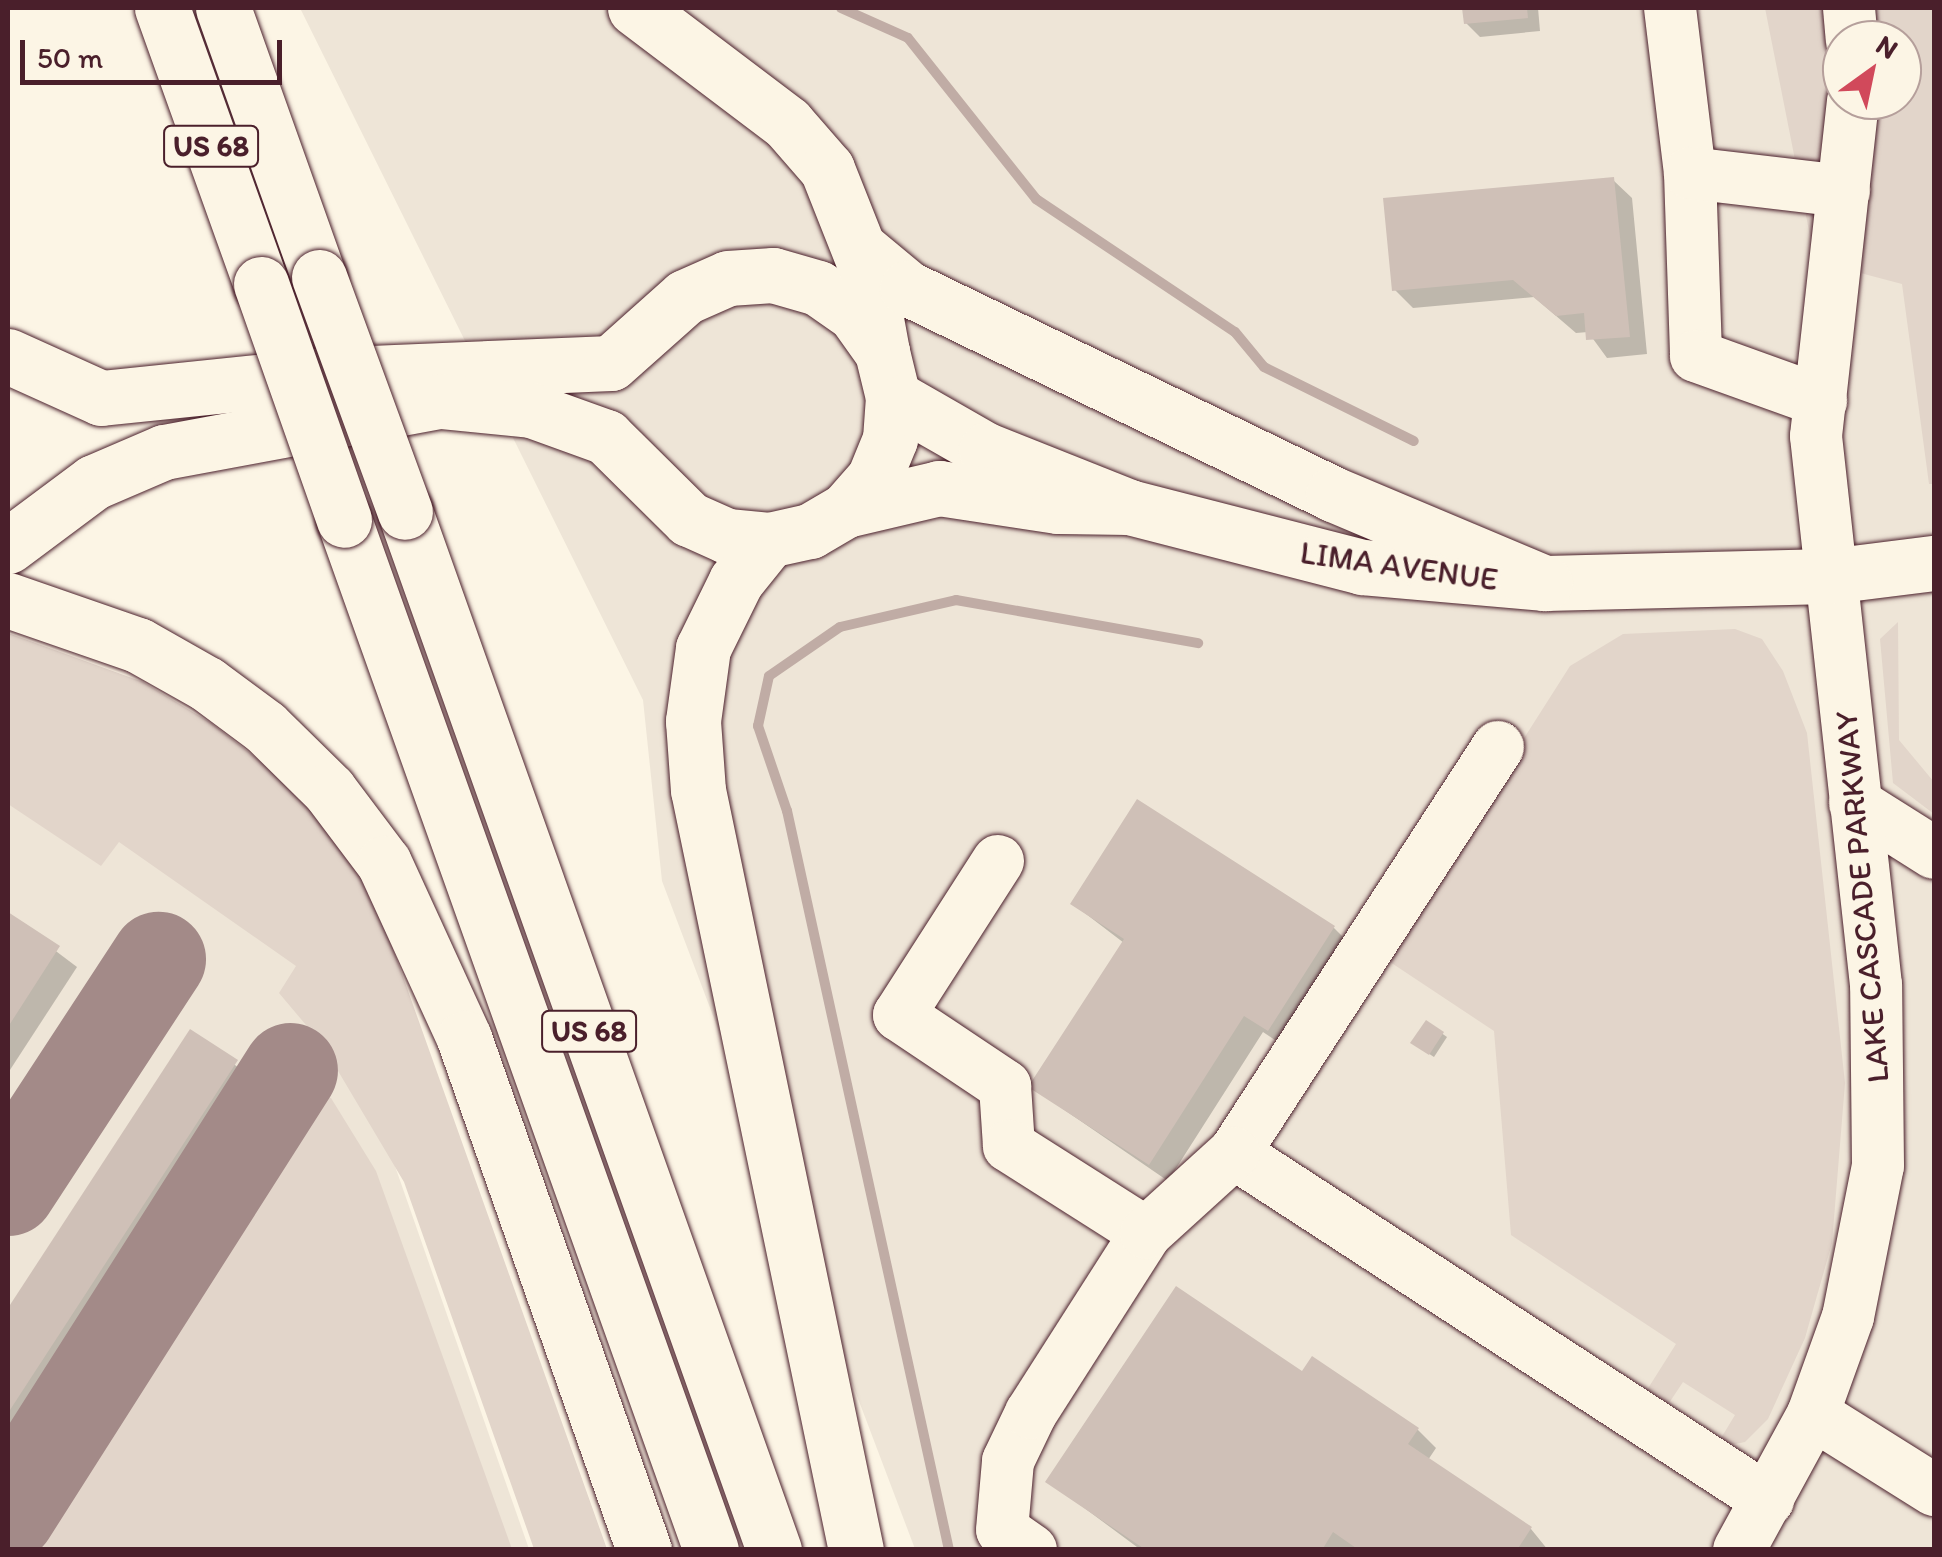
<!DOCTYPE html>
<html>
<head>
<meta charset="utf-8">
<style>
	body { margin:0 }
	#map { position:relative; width:1942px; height:1557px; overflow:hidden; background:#fcf5e5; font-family:Itim,sans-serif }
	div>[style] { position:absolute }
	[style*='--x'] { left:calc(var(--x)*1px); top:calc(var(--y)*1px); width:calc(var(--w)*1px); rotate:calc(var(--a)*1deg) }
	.built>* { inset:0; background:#eee5d7 }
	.green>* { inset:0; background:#e2d5ca }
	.shadow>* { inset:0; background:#0003 }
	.stream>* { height:10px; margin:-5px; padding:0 5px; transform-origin:5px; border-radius:5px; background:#c0aca5 }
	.taxiway>* { height:95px; margin:-47.5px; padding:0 47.5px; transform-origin:47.5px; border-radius:47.5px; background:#a38a88 }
	.building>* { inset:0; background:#cfc0b7 }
	.roads { filter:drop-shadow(0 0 2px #4a1f2b) drop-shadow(0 0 2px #4a1f2b) }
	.minor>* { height:52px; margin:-26px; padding:0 26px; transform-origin:26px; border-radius:26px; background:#fcf5e5 }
	.major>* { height:55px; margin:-27.5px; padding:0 27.5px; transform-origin:27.5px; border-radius:27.5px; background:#fcf5e5 }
	.highway>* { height:55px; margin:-27.5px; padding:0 27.5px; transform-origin:27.5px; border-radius:27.5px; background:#fcf5e5 }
	.bridges { filter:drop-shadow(0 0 2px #4a1f2b) drop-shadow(0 0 2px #4a1f2b) }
	.highway-bridge>* { height:55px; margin:-27.5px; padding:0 27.5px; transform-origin:27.5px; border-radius:27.5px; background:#fcf5e5 }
	span { translate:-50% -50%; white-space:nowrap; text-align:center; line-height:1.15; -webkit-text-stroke:9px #fcf5e5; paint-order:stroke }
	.shield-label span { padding:2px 8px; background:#fcf5e5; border:2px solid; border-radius:8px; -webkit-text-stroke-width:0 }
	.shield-label { font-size:30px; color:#4a1f2b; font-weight:700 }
	.street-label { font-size:32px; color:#4a1f2b }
	.frame { position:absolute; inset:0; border:10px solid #4a1f2b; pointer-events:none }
	.north { position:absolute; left:1822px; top:20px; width:100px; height:100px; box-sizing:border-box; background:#fcf5e5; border:2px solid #b59f9b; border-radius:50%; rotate:33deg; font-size:28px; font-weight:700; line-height:40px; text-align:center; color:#4a1f2b }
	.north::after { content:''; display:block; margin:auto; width:35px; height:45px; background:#d1495b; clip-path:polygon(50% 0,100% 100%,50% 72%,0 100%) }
	.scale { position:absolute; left:20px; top:40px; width:262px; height:45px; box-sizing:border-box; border:5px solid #4a1f2b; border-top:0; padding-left:12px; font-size:30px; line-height:35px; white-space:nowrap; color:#4a1f2b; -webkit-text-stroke:8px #fcf5e5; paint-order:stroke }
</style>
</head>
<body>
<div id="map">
	<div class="built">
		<div style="clip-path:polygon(evenodd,300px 8px,1934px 8px,1934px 1549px,915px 1549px,662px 881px,643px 700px,300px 8px,1842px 40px,1902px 40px,1902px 100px,1842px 100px,1842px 40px)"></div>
		<div style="clip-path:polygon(8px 720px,291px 869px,529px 1549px,8px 1550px)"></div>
	</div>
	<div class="green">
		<div style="clip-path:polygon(evenodd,1765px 8px,1934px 8px,1934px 484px,1929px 484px,1902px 284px,1815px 261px,1765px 8px,1842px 40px,1902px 40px,1902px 100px,1842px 100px,1842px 40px)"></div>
		<div style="clip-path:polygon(1898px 622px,1899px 740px,1934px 782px,1934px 814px,1893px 783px,1880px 639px)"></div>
		<div style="clip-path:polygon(1735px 629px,1762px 639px,1783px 671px,1807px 733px,1845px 1083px,1832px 1243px,1805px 1338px,1768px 1419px,1745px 1442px,1715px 1448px,1735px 1415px,1683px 1382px,1661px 1415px,1640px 1401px,1676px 1344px,1511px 1235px,1494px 1031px,1384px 958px,1570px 666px,1623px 634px)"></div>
		<div style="clip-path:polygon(8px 633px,143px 682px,211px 723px,281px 777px,330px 829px,376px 901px,607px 1549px,534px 1549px,404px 1182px,322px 1044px,279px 993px,296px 966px,119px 842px,101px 866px,8px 804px)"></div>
		<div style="clip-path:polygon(319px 1097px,331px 1098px,376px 1171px,512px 1549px,13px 1549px,305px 1107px)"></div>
	</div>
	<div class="shadow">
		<div style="clip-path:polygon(1465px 8px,1538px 8px,1540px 31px,1480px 37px,1466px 23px)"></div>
		<div style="clip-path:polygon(1613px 180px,1632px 198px,1647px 354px,1607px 358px,1588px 332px,1576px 333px,1534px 297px,1413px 308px,1395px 290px)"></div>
		<div style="clip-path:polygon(1073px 904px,1334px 928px,1352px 946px,1287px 1048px,1263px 1032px,1168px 1181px,1031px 1087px,1124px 943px)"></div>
		<div style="clip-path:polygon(8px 915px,77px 967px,8px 1073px)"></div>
		<div style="clip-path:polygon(1427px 1023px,1447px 1037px,1434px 1057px,1417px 1046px)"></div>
		<div style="clip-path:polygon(191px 1032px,255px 1080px,8px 1459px,8px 1313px)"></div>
		<div style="clip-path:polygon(1313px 1360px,1418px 1430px,1436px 1448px,1428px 1460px,1531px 1529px,1548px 1550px,1141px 1550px,1048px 1481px,1303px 1374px)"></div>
	</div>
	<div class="stream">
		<div style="--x:841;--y:8;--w:73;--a:24.1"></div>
		<div style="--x:908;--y:38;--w:206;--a:51.5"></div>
		<div style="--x:1036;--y:199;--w:239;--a:33.8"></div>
		<div style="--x:1235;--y:332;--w:45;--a:50.4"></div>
		<div style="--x:1264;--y:367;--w:167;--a:26.3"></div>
		<div style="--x:949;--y:1550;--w:757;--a:-102.36"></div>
		<div style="--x:787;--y:811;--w:90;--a:-108.8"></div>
		<div style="--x:758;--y:726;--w:51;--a:-77.6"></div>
		<div style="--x:769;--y:676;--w:86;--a:-34.6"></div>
		<div style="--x:840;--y:627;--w:119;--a:-13.1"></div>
		<div style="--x:956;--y:600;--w:246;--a:10.1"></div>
	</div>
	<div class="taxiway">
		<div style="--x:8;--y:1188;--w:274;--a:-56.8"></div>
		<div style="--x:8;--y:1513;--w:525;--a:-57.52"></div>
	</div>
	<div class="building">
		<div style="clip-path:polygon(1462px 8px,1527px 8px,1528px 18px,1464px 24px)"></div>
		<div style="clip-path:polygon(1614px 177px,1630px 337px,1586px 340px,1584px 313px,1556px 316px,1513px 280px,1392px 291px,1383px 198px)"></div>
		<div style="clip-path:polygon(1137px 799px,1335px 926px,1268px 1031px,1244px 1016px,1149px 1165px,1028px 1087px,1124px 939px,1070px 904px)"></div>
		<div style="clip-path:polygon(8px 912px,60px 946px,8px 1027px)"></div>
		<div style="clip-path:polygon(1426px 1020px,1444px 1032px,1429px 1055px,1410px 1043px)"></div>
		<div style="clip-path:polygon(190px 1029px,238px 1060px,8px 1413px,8px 1308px)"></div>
		<div style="clip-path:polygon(1176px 1286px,1302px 1371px,1312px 1356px,1419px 1428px,1408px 1444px,1532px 1527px,1517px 1550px,1359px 1550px,1333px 1532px,1322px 1550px,1146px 1550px,1045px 1482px)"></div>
	</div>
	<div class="roads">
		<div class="minor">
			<div style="--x:1670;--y:8;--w:166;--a:83.1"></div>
			<div style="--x:1690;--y:173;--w:183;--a:88.1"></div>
			<div style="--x:1696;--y:356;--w:133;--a:19.8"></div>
			<div style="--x:1849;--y:8;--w:32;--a:85"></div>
			<div style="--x:1690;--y:173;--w:155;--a:6.7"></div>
			<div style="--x:1498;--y:747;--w:484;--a:123"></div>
			<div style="--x:1234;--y:1153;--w:637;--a:33.02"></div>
			<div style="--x:1855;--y:803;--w:93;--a:32.3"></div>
			<div style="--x:998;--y:861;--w:183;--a:122.7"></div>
			<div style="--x:899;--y:1015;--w:128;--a:33.8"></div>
			<div style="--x:1005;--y:1086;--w:60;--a:86.2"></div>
			<div style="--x:1009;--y:1146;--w:162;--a:32.4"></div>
			<div style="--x:1813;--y:1414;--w:143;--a:32.1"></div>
			<div style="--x:1031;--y:1550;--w:35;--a:-145"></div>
			<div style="--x:1002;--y:1530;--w:69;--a:-85"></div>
			<div style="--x:1008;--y:1461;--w:53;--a:-64.4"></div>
			<div style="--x:1031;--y:1413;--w:214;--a:-57.4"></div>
			<div style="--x:1146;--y:1233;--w:119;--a:-42.3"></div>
			<div style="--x:1739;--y:1550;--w:155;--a:-61.4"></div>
			<div style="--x:1813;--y:1414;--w:103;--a:-70.2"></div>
			<div style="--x:1848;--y:1317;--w:154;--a:-78.8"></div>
			<div style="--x:1878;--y:1166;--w:181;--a:-90.6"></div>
			<div style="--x:1876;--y:985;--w:552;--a:-96.24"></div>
			<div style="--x:1816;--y:436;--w:338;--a:-83.7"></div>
		</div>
		<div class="major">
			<div style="--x:8;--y:356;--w:102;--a:24.3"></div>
			<div style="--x:101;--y:398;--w:223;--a:-5.9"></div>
			<div style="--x:323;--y:375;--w:288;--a:-2.4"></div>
			<div style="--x:611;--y:363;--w:99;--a:-41.7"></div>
			<div style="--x:685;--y:297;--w:47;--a:-23.8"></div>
			<div style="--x:728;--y:278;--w:45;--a:-3.8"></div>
			<div style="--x:773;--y:275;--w:47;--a:16.1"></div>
			<div style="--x:818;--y:288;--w:45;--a:35.1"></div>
			<div style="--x:855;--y:314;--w:47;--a:54.6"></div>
			<div style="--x:882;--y:352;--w:46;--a:76.3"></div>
			<div style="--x:893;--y:397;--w:42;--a:94.1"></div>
			<div style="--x:890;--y:439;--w:42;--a:112.3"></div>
			<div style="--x:874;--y:478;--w:43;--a:131.2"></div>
			<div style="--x:893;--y:397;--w:107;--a:29.7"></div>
			<div style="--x:986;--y:450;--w:154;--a:21.7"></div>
			<div style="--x:1129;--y:507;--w:241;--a:14.4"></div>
			<div style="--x:1362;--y:567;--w:184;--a:5"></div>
			<div style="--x:1545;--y:583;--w:284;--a:-1.4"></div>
			<div style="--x:1829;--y:576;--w:106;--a:-7.1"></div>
			<div style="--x:8;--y:546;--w:107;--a:-36.7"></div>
			<div style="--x:94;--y:482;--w:76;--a:-23.2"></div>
			<div style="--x:164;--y:452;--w:281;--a:-10.5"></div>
			<div style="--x:440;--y:401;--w:91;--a:5.6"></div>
			<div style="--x:531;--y:410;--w:80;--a:19.8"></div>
			<div style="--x:606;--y:437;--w:117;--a:44.7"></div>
			<div style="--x:689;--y:519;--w:42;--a:24.1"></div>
			<div style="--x:727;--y:536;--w:42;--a:5.4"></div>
			<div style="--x:769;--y:540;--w:42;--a:-12.4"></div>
			<div style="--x:810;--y:531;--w:42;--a:-30.3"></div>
			<div style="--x:846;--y:510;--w:96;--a:-13.3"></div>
			<div style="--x:939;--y:488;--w:120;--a:8.6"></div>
			<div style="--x:1058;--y:506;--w:71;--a:0.8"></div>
		</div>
		<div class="highway">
			<div style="--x:162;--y:8;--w:293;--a:70.3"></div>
			<div style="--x:223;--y:8;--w:286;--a:70.4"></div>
			<div style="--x:635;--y:8;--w:191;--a:37.1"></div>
			<div style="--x:787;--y:123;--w:61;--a:49"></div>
			<div style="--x:827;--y:169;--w:109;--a:68.4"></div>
			<div style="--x:867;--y:270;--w:83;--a:79.6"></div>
			<div style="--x:860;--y:249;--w:61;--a:39.7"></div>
			<div style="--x:907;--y:288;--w:473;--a:25.8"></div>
			<div style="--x:1333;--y:494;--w:230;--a:22.8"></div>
			<div style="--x:405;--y:512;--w:1102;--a:70.43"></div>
			<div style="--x:344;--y:520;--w:1093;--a:70.39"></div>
			<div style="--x:769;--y:540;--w:53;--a:128.8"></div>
			<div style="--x:736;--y:581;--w:75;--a:116.2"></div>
			<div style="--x:703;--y:648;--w:74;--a:97.8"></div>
			<div style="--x:693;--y:721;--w:69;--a:85.9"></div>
			<div style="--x:698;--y:790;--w:776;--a:78.26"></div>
			<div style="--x:8;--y:600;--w:138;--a:19.1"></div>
			<div style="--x:138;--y:645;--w:79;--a:29.5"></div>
			<div style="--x:207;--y:684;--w:72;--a:36.6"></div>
			<div style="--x:265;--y:727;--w:90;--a:44.5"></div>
			<div style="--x:329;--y:790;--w:91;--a:53"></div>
			<div style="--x:384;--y:863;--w:192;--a:65.4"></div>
			<div style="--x:464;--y:1038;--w:543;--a:70.63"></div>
		</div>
	</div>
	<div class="bridges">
		<div class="highway-bridge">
			<div style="--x:319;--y:277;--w:250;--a:69.9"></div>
			<div style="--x:261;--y:284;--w:250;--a:70.6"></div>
		</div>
	</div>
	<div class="shield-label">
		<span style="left:211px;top:146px">US 68</span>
		<span style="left:589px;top:1031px">US 68</span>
	</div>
	<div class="street-label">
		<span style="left:1399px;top:566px;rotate:8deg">LIMA AVENUE</span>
		<span style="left:1862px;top:897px;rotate:-95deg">LAKE CASCADE PARKWAY</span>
	</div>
	<div class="frame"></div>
	<div class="north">N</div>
	<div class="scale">50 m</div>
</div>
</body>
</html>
